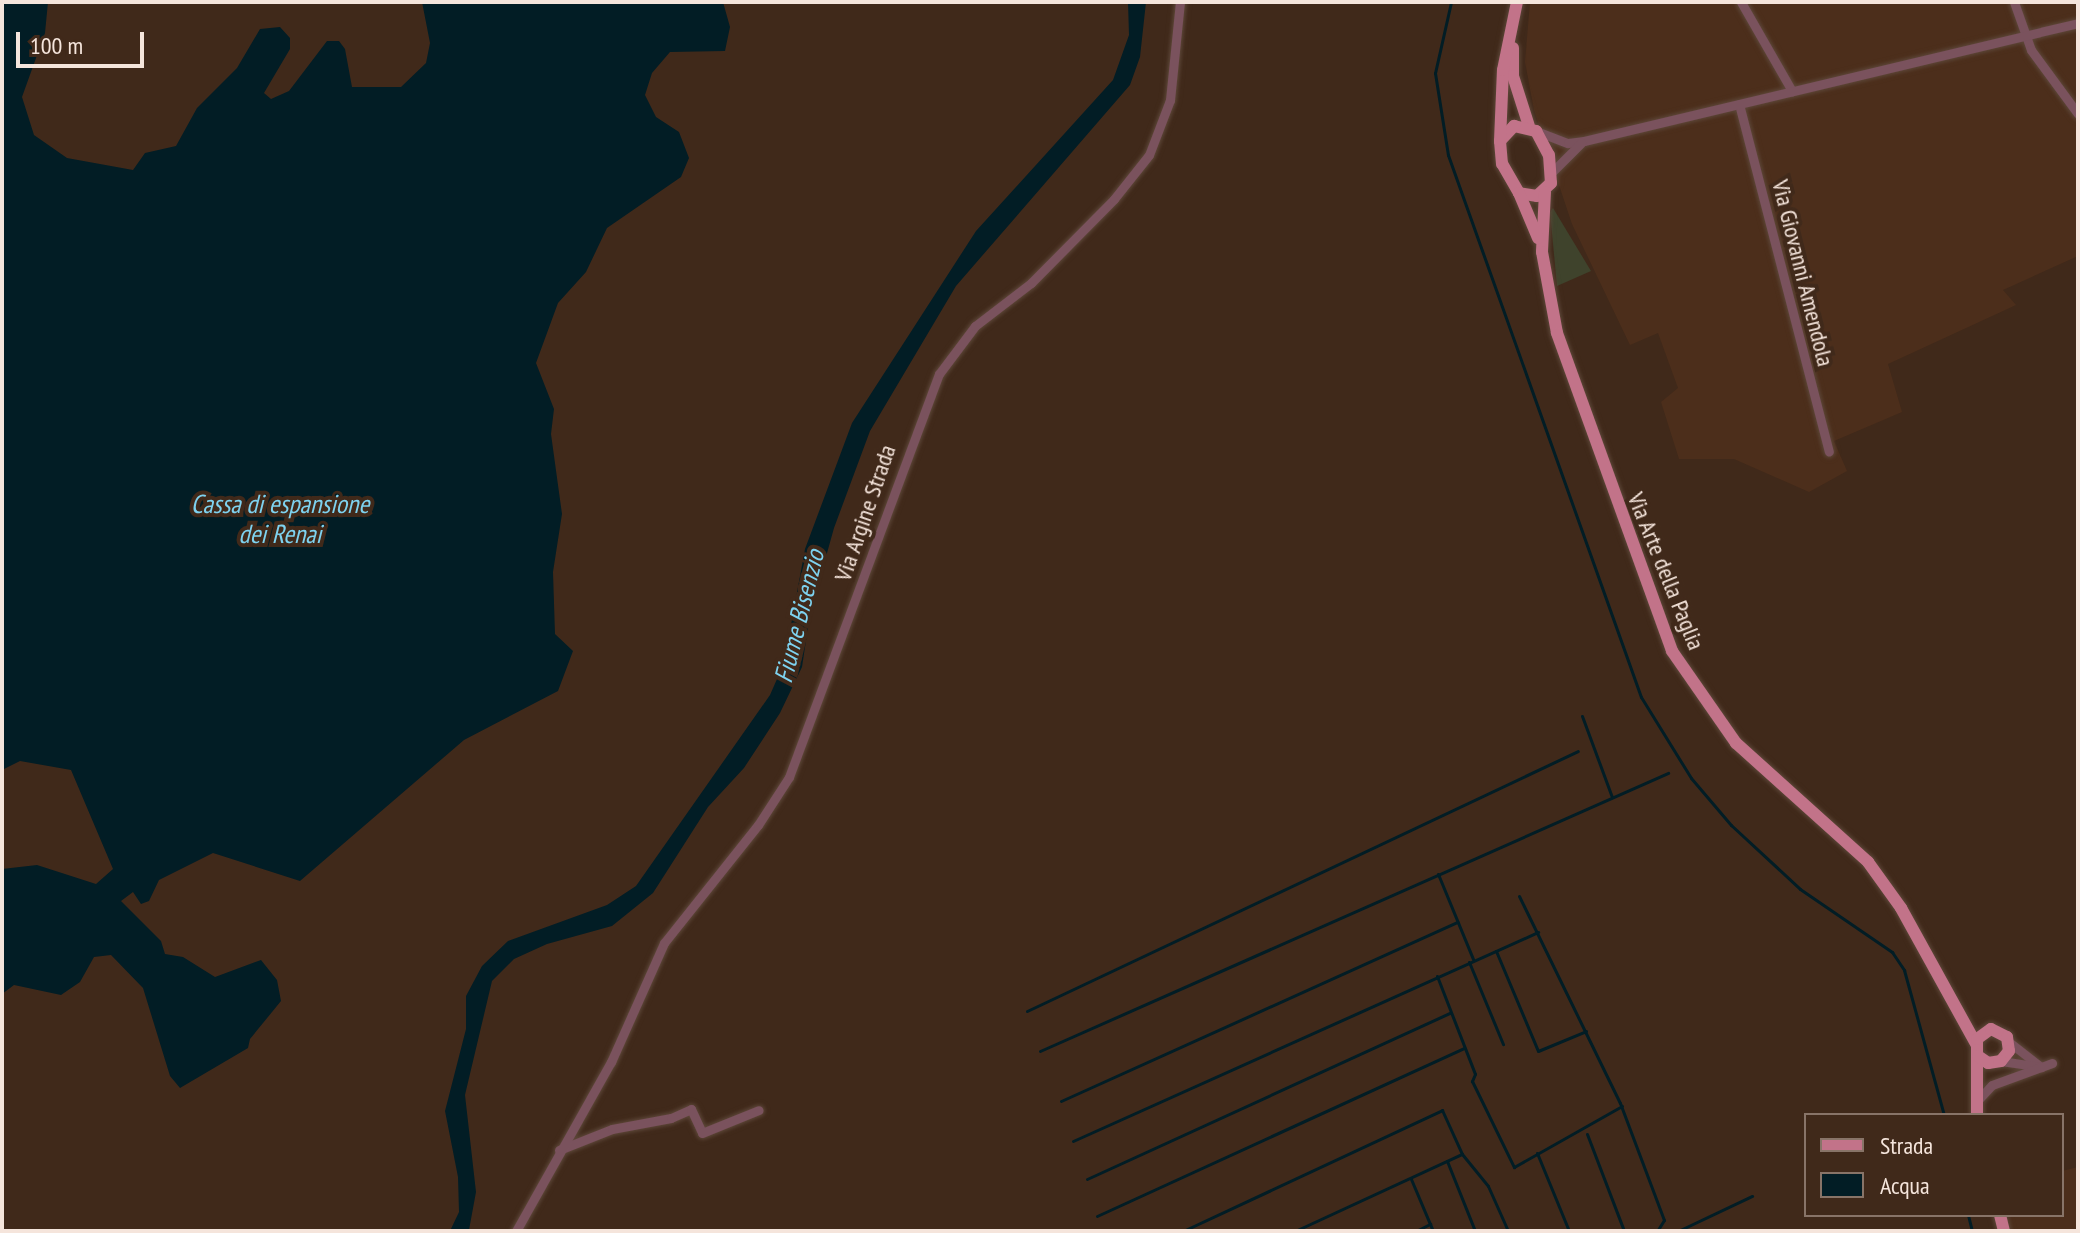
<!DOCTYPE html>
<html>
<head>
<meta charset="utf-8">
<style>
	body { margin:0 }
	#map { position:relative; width:2080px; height:1233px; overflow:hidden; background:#40291a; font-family:"PT Sans Narrow",sans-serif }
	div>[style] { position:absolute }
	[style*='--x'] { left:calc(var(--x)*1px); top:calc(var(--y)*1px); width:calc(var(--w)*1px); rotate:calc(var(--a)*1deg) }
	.built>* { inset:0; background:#4c2e1b }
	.green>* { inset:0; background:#3f432c }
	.water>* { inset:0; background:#021d25 }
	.stream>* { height:3px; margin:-1.5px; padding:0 1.5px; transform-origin:1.5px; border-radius:1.5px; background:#021d25 }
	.roads { filter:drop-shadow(0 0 2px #5d4739) drop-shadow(0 0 2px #5d4739) }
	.minor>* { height:9px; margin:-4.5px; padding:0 4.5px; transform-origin:4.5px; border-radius:4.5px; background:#7a525d }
	.major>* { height:12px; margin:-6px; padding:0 6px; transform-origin:6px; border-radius:6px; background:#c27389 }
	span { translate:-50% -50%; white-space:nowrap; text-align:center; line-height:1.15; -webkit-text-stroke:8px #40291a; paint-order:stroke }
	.street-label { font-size:24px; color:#f5e5dc }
	.water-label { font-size:26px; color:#7ed2ef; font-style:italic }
	.frame { position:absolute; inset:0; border:4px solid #f5e5dc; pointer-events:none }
	.legend { position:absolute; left:1804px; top:1113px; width:260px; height:104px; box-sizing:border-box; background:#40291a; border:2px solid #887468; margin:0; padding:10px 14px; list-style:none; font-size:24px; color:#f5e5dc }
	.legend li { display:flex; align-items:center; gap:16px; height:40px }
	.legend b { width:40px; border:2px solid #887468 }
	.scale { position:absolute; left:16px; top:32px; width:128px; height:36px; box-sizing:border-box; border:4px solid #f5e5dc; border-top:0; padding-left:10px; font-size:24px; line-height:28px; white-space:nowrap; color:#f5e5dc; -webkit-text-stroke:6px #40291a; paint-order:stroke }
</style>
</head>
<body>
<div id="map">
	<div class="built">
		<div style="clip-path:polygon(1530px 2px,2078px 2px,2078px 256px,2003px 290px,2016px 305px,1888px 364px,1902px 412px,1834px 441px,1847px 471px,1809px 492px,1734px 459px,1679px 459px,1661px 402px,1678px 388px,1658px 333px,1630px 345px,1572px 224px,1534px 110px,1525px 62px)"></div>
		<div style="clip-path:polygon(2078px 1167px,2078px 1231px,2008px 1231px,2005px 1215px,2062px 1215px,2062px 1171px)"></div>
	</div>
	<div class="green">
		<div style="clip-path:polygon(1553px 208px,1591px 271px,1557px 286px,1550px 212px)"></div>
	</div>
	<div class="water">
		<div style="clip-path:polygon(2px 2px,48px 2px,45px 33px,22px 97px,34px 135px,67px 158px,133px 170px,145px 153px,176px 146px,197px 108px,237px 68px,260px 29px,280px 27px,290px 38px,290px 49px,264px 93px,271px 99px,289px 91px,327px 41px,339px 41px,345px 49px,352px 87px,401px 87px,426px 63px,430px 43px,422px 2px,723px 2px,730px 27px,725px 51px,670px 52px,652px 73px,645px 95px,656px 117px,679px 132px,689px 158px,681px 177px,607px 228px,586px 272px,558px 303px,536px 363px,554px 409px,551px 434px,562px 514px,553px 572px,555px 634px,573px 651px,558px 691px,464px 740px,300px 881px,213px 853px,159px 880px,149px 901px,141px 904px,133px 892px,121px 901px,161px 941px,165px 954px,183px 957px,215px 977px,261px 960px,277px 980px,281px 1001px,250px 1039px,248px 1048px,180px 1088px,170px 1076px,143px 988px,111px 955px,94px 957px,80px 982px,61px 995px,14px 985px,2px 994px,2px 869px,37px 865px,96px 884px,113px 869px,71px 770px,20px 761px,2px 770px)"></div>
		<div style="clip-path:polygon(1128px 2px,1146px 2px,1140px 57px,1130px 85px,956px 286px,870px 431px,834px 528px,810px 614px,802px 667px,780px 713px,744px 768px,708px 807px,653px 893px,612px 926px,547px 944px,514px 959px,492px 981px,465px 1095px,476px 1192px,469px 1230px,450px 1231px,459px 1212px,458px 1177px,445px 1111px,466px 1029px,466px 996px,482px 966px,508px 941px,607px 905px,636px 886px,770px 695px,784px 663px,805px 549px,852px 423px,976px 231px,1113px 80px,1129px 35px)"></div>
	</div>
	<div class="stream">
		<div style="--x:1451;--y:2;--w:73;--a:102.7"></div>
		<div style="--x:1435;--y:73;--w:83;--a:81"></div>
		<div style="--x:1448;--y:155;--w:575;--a:70.4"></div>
		<div style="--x:1641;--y:697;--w:95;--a:58.3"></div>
		<div style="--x:1691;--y:778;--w:62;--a:49.6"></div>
		<div style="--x:1731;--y:825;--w:94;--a:42.8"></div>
		<div style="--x:1800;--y:889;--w:112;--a:34.4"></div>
		<div style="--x:1892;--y:952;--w:22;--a:56"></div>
		<div style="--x:1904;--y:970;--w:150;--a:74.6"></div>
		<div style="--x:1582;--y:716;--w:86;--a:69.7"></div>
		<div style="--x:1438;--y:874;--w:92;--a:67.6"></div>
		<div style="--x:1519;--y:896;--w:230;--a:64"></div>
		<div style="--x:1620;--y:1103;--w:125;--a:69.4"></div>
		<div style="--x:1664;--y:1220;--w:13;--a:122"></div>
		<div style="--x:1496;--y:951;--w:108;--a:67.2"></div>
		<div style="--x:1538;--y:1051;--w:52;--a:-22.6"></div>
		<div style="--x:1469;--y:962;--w:89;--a:67.5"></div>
		<div style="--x:1437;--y:976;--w:105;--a:68.8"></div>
		<div style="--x:1475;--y:1074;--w:8;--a:113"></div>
		<div style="--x:1472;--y:1081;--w:96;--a:64"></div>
		<div style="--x:1514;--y:1167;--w:124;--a:-29.5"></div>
		<div style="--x:1027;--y:1011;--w:609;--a:-25.26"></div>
		<div style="--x:1040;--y:1051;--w:687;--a:-23.88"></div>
		<div style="--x:1061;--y:1101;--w:435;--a:-24.3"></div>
		<div style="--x:1587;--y:1134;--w:104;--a:69.1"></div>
		<div style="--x:1073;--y:1141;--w:510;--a:-24.2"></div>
		<div style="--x:1537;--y:1153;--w:84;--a:67.7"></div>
		<div style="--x:1447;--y:1161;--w:75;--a:68.2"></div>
		<div style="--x:1087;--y:1179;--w:399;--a:-24.6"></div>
		<div style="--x:1411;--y:1179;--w:56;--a:67.1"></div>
		<div style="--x:1968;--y:1215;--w:16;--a:76"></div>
		<div style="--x:1097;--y:1216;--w:404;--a:-24.6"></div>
		<div style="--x:1183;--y:1231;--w:286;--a:-25"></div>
		<div style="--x:1442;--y:1110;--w:48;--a:65.6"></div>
		<div style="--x:1462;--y:1154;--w:41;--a:50.9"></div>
		<div style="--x:1488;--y:1186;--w:49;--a:66"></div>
		<div style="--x:1295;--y:1231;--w:184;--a:-24.8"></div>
		<div style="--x:1416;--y:1231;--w:16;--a:-27"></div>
		<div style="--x:1678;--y:1231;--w:82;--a:-25.3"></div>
	</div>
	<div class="roads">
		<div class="minor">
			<div style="--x:1741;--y:2;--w:103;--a:60.2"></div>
			<div style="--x:2014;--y:2;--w:51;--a:70.5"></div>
			<div style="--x:2031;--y:50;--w:79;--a:53.7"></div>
			<div style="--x:1739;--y:104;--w:359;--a:75.5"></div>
			<div style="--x:1536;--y:131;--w:34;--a:21"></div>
			<div style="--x:1568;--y:143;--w:16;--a:-7"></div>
			<div style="--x:1584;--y:141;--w:508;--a:-13.43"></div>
			<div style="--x:1553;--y:171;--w:40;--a:-45"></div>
			<div style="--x:2009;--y:1042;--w:41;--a:38"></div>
			<div style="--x:2001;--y:1061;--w:40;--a:8.5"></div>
			<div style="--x:1977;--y:1101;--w:22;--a:-47"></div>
			<div style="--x:1992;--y:1085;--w:64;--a:-20.1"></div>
			<div style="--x:559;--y:1150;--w:57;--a:-21.6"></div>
			<div style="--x:612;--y:1129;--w:60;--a:-10.6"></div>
			<div style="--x:671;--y:1118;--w:22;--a:-24"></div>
			<div style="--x:691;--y:1109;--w:26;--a:65"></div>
			<div style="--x:702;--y:1133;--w:61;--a:-22"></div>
			<div style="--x:516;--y:1231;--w:194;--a:-60.7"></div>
			<div style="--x:611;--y:1062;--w:130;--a:-66"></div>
			<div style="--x:664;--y:943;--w:151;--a:-51.5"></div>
			<div style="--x:758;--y:825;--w:57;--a:-57.1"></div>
			<div style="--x:789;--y:777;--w:430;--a:-69.6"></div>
			<div style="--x:939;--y:374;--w:60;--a:-53.1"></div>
			<div style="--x:975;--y:326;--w:71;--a:-37.5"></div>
			<div style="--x:1031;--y:283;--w:118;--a:-45.3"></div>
			<div style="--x:1114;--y:199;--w:56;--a:-51.5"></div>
			<div style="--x:1149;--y:155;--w:59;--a:-69.1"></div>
			<div style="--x:1170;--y:100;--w:99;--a:-84.2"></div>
		</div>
		<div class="major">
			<div style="--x:1513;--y:48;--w:28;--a:90"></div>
			<div style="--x:1513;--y:76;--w:52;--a:72.3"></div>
			<div style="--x:1514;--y:126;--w:23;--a:13"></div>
			<div style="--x:1536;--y:131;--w:27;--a:62"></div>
			<div style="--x:1549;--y:155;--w:28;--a:86"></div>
			<div style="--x:1551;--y:183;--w:19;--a:137"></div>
			<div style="--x:1537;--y:196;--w:18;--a:-171"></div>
			<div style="--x:1519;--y:193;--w:34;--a:-120"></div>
			<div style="--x:1502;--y:164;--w:23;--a:-95"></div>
			<div style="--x:1500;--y:141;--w:21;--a:-47"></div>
			<div style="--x:1500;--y:141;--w:71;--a:-87.6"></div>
			<div style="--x:1503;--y:70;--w:69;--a:-78.4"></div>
			<div style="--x:1545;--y:192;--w:60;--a:92.9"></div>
			<div style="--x:1542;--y:252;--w:82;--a:79.5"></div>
			<div style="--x:1557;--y:333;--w:338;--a:70.1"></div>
			<div style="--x:1672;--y:651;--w:112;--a:55.2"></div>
			<div style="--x:1736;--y:743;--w:178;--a:42"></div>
			<div style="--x:1868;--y:862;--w:57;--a:54.3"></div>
			<div style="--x:1901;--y:908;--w:155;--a:61.1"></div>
			<div style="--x:1519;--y:193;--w:49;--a:67.1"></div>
			<div style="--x:1977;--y:1115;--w:76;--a:-90"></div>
			<div style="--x:1977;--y:1039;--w:17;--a:-36"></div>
			<div style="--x:1991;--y:1029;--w:18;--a:27"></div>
			<div style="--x:2007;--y:1037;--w:14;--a:82"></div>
			<div style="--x:2009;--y:1051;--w:13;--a:129"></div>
			<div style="--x:2001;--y:1061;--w:13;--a:171"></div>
			<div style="--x:1988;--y:1063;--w:12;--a:-145"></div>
			<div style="--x:2000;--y:1215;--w:16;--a:76"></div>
		</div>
	</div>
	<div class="street-label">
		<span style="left:1803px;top:273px;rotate:76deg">Via Giovanni Amendola</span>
		<span style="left:865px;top:513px;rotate:-71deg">Via Argine Strada</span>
		<span style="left:1666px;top:571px;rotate:68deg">Via Arte della Paglia</span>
	</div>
	<div class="water-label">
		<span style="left:280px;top:519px">Cassa di espansione<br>dei Renai</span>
		<span style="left:799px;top:616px;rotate:-76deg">Fiume Bisenzio</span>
	</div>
	<div class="frame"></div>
	<ul class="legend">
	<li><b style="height:10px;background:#c27389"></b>Strada</li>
	<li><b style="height:22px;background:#021d25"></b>Acqua</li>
	</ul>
	<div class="scale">100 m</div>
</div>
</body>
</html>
